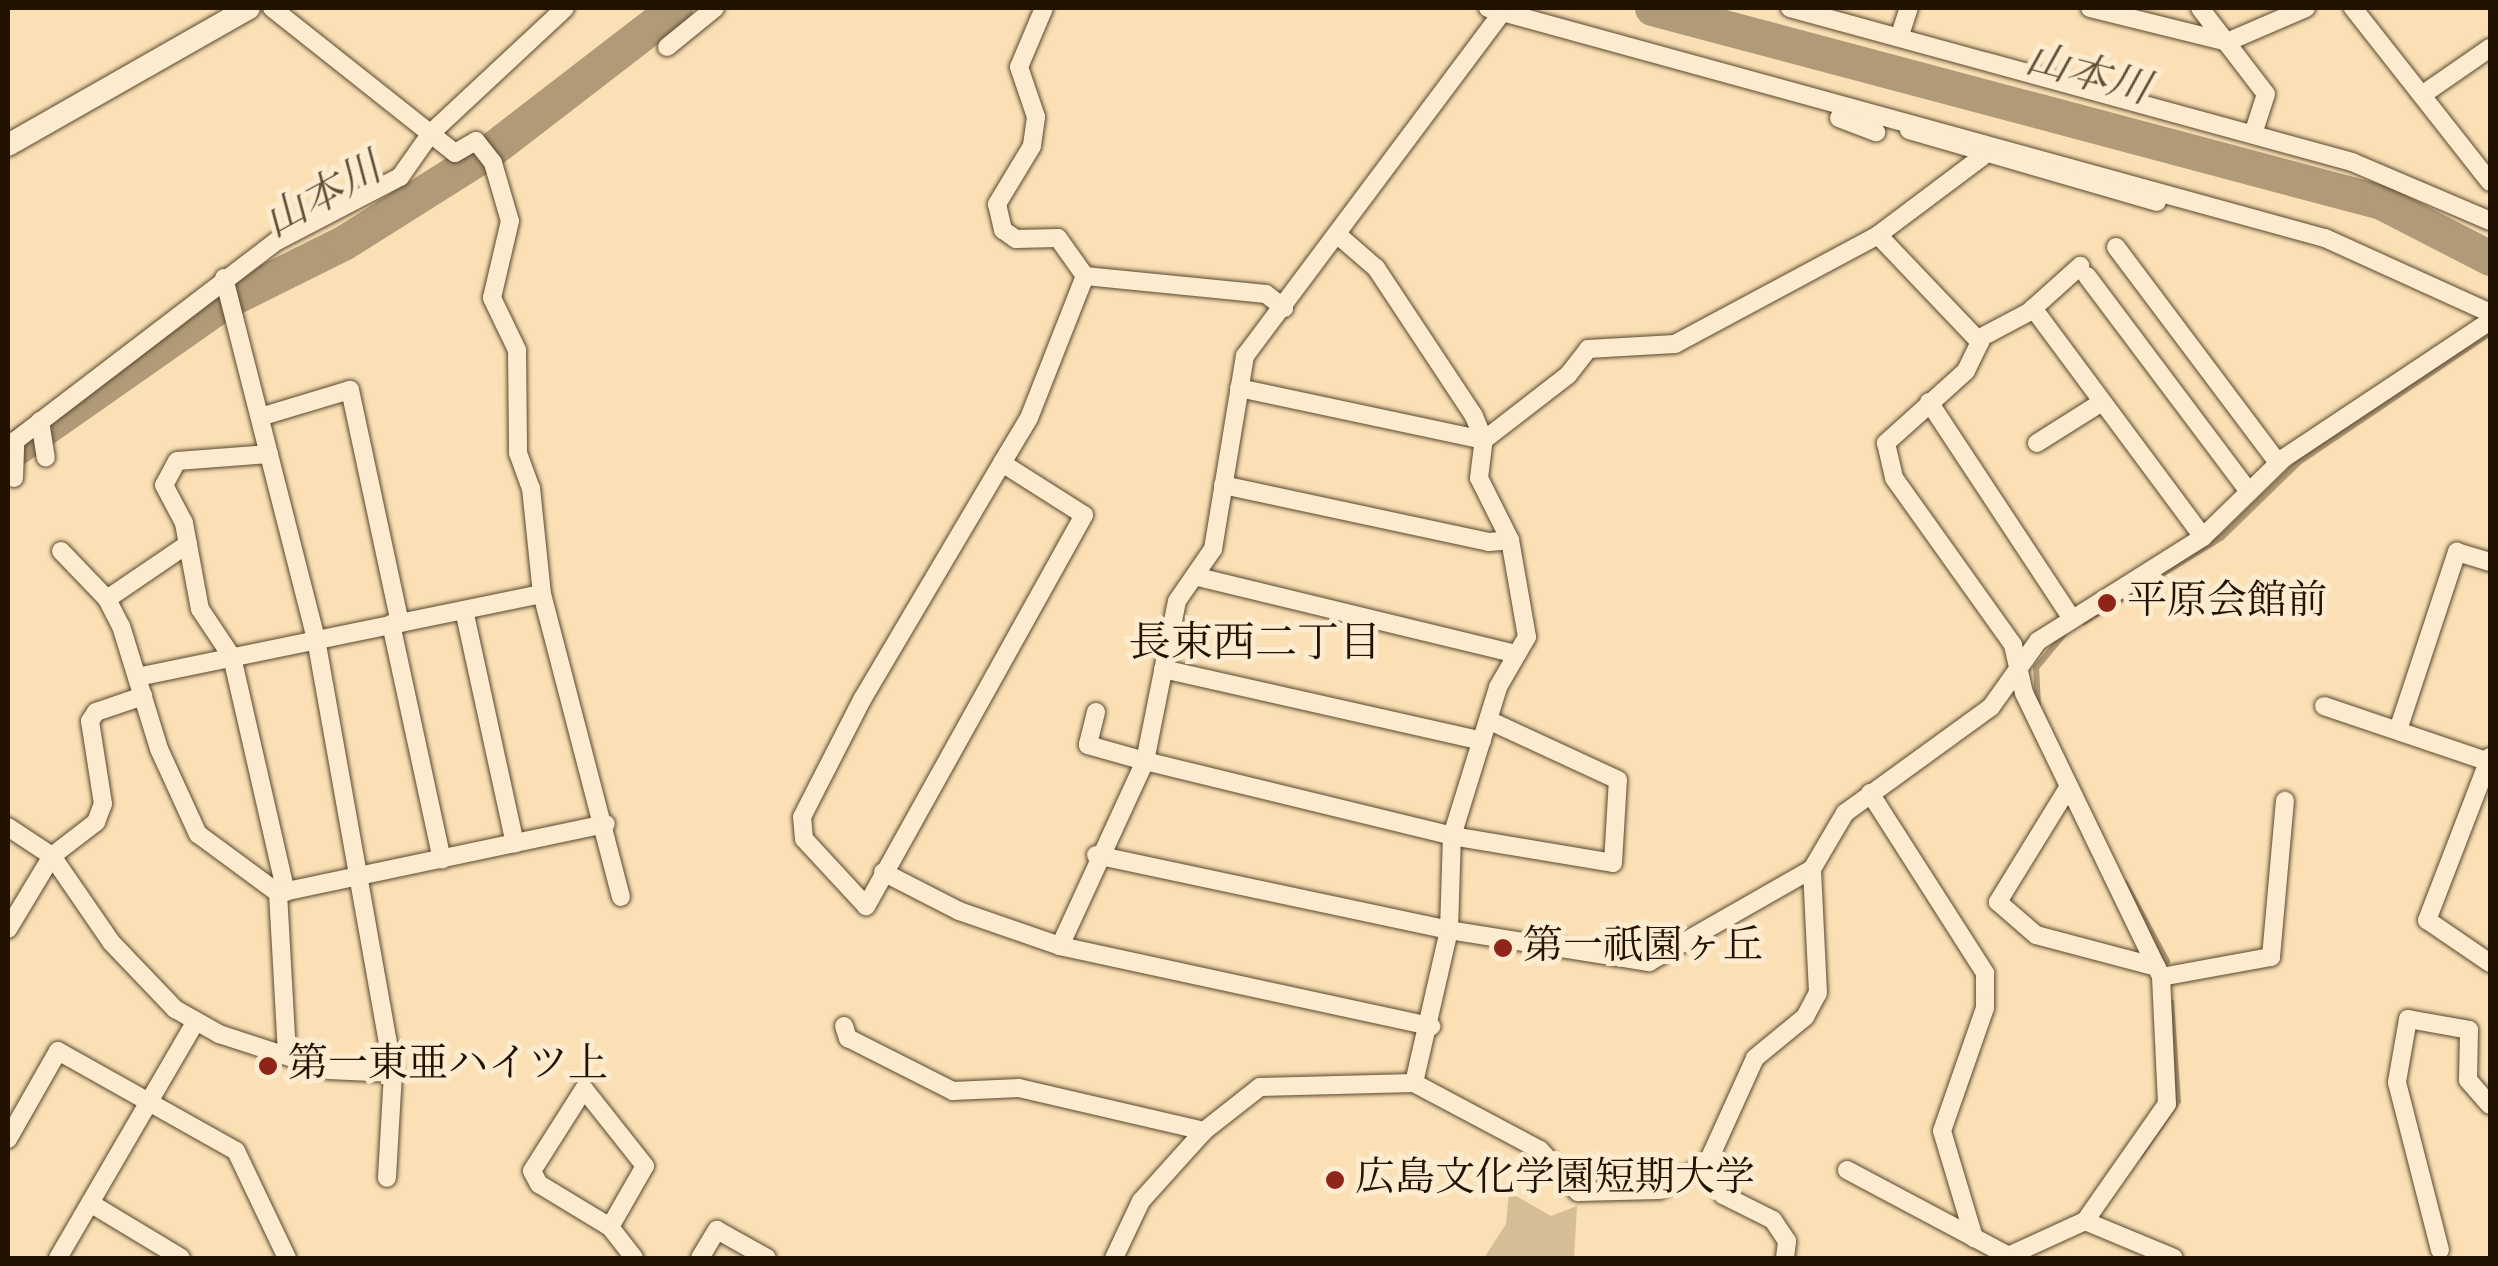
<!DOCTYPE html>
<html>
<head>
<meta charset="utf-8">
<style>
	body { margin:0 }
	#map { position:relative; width:2498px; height:1266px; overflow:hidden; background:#fae0b4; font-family:Vollkorn,"Noto Serif JP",serif }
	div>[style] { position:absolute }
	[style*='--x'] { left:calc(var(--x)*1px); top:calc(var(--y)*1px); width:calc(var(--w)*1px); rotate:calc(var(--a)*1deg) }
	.green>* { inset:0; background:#d5bd96 }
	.stream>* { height:6px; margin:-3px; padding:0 3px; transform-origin:3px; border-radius:3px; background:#b19a77 }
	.river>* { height:35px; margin:-17.5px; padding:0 17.5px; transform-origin:17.5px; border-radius:17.5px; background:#b19a77 }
	.roads { filter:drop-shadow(0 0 2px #58462e) drop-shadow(0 0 2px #58462e) }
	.minor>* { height:18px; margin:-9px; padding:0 9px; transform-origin:9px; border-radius:9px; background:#fcebce }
	.tertiary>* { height:22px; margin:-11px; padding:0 11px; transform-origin:11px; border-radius:11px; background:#fcebce }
	.dots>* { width:28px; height:28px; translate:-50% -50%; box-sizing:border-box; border:5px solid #fcebce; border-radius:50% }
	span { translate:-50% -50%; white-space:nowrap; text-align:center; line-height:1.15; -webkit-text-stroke:10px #fcebce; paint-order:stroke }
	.poi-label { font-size:40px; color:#221301 }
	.left { translate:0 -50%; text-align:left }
	.water-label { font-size:42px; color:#625036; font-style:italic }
	.neighbourhood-label { font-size:42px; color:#221301 }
	.frame { position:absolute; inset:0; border:10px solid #221301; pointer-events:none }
</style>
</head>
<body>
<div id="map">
	<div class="green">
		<div style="clip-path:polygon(1509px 1192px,1551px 1216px,1577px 1206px,1574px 1258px,1484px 1258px,1506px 1224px)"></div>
	</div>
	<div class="stream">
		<div style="--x:2084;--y:622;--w:162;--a:-31.6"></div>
		<div style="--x:2222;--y:537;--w:107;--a:-44.2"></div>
		<div style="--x:2299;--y:462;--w:230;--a:-34"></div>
		<div style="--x:2038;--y:705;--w:37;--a:-93"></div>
		<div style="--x:2036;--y:668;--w:44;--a:-50.5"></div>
		<div style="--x:2125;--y:883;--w:89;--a:61.7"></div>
		<div style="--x:2140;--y:1156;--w:67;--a:-55.4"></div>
		<div style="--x:2178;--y:1101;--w:99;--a:-94"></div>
	</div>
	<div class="river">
		<div style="--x:1652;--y:8;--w:754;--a:14.9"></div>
		<div style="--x:2381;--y:202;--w:123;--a:27.2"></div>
		<div style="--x:13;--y:450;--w:258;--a:-35"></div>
		<div style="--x:224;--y:302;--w:133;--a:-26.4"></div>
		<div style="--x:343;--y:243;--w:176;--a:-32.2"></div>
		<div style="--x:492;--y:149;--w:231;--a:-37.6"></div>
	</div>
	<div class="roads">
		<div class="minor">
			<div style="--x:272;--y:8;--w:233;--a:38.4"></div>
			<div style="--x:455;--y:153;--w:24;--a:-30"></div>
			<div style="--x:476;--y:141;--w:28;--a:52"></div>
			<div style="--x:493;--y:163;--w:60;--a:73.7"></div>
			<div style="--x:510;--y:221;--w:79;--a:103.2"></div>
			<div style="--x:492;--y:298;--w:58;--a:64.3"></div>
			<div style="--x:517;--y:350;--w:103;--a:89.4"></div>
			<div style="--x:518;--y:453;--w:37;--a:70"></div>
			<div style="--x:531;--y:488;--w:107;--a:84.1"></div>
			<div style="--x:542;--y:594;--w:313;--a:75.4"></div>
			<div style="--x:1044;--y:8;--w:64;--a:113"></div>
			<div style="--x:1019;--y:67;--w:53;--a:71.2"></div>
			<div style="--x:1036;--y:117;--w:29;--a:98"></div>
			<div style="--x:1032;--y:146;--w:68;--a:121.1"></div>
			<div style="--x:997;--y:204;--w:27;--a:77"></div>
			<div style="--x:1003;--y:230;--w:16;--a:35"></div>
			<div style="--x:1016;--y:239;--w:42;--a:-1.4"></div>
			<div style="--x:1058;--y:238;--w:47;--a:54.6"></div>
			<div style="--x:1085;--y:276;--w:182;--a:5.7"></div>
			<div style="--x:1266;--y:294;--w:23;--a:38"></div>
			<div style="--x:1488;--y:8;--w:868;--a:15.37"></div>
			<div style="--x:2325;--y:238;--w:181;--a:24.4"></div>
			<div style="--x:1790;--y:8;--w:583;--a:15.32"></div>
			<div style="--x:2352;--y:162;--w:150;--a:23.1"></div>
			<div style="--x:2090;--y:8;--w:141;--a:13.9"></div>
			<div style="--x:2227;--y:42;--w:86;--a:-23.3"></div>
			<div style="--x:2200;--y:8;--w:108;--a:52.5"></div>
			<div style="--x:2266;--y:94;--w:42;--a:108"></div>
			<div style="--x:2353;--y:8;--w:221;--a:51.8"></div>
			<div style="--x:1900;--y:35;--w:28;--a:-72"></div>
			<div style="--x:667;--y:47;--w:62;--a:-39.1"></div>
			<div style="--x:2422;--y:95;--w:83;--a:-34.7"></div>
			<div style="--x:1839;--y:118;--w:40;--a:21"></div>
			<div style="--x:1909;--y:130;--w:258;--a:16.2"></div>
			<div style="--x:1878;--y:235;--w:148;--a:46.4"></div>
			<div style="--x:1980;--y:342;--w:32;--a:116"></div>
			<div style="--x:1966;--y:371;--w:108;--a:138"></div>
			<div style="--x:1886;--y:443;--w:36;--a:77"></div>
			<div style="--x:1894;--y:478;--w:205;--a:54.5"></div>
			<div style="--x:2013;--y:645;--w:49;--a:77.1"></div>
			<div style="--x:2024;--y:693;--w:315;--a:64.2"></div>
			<div style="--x:2161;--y:977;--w:127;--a:87.3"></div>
			<div style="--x:2167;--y:1104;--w:143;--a:125"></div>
			<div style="--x:2085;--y:1221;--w:89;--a:155.4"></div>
			<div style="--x:2116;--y:247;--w:270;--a:53.1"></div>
			<div style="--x:2087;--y:276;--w:270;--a:53.1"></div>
			<div style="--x:224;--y:278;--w:373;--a:75.7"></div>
			<div style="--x:316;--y:639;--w:441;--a:79.9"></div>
			<div style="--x:393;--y:1073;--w:105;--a:93.3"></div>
			<div style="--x:2033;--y:308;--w:285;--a:53.4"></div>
			<div style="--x:1978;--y:339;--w:58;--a:-27.9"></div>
			<div style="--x:2029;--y:312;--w:69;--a:-42"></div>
			<div style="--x:1239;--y:388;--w:250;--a:12"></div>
			<div style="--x:1484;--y:440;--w:106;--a:-37.7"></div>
			<div style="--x:1568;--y:375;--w:33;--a:-52"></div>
			<div style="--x:1588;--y:349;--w:87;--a:-3.3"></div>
			<div style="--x:1675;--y:344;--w:230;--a:-28.2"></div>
			<div style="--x:1878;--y:235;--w:130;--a:-36.9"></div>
			<div style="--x:1929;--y:402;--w:258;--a:56.6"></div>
			<div style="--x:260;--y:417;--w:94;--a:-16.7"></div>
			<div style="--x:350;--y:390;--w:238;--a:77.9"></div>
			<div style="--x:40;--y:421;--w:37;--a:81"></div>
			<div style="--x:2037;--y:443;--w:77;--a:-32.2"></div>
			<div style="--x:269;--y:454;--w:92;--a:175.6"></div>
			<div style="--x:177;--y:461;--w:27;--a:118"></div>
			<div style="--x:164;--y:485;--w:43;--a:62.2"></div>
			<div style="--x:184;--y:523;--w:87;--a:79.5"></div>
			<div style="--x:200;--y:609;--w:58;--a:56.3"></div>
			<div style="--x:232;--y:657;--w:241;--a:77.1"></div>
			<div style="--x:1002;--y:463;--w:97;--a:32.4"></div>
			<div style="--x:1084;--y:515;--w:448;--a:119.1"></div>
			<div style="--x:866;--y:906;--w:91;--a:-132.8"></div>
			<div style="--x:804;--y:839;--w:22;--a:-95"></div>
			<div style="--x:802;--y:817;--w:134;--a:-62.9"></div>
			<div style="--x:863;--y:698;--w:273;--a:-59.4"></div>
			<div style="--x:1002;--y:463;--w:52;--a:-59"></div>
			<div style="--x:1029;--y:418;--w:153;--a:-68.5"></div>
			<div style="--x:14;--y:478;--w:37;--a:-88"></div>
			<div style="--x:15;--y:441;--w:330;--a:-37.4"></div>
			<div style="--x:277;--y:241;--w:139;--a:-27.5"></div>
			<div style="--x:400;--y:177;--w:54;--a:-54.8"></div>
			<div style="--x:431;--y:133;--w:183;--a:-43"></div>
			<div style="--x:1223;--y:485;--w:272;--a:12.1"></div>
			<div style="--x:1489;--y:542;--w:21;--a:-5"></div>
			<div style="--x:61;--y:551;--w:66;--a:46.2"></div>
			<div style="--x:107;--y:599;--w:30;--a:63"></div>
			<div style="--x:121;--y:626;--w:129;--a:72.8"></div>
			<div style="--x:159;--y:749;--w:94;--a:65.4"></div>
			<div style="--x:198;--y:834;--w:99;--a:36.4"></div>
			<div style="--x:278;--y:893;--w:163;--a:86.8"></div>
			<div style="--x:1198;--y:577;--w:328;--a:13.6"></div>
			<div style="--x:107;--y:599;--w:98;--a:-34.2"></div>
			<div style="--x:464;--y:610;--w:239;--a:77.7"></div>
			<div style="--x:391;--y:624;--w:241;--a:77.8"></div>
			<div style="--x:1163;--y:669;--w:327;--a:12.7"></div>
			<div style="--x:137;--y:677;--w:413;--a:-11.6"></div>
			<div style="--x:2324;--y:706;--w:174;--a:18.7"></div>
			<div style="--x:1096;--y:712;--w:34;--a:104"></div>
			<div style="--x:1088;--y:745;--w:59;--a:15.7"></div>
			<div style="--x:1145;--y:761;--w:316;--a:13.7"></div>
			<div style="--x:1452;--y:836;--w:163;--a:9.5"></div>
			<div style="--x:1613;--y:863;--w:83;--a:-86.6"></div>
			<div style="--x:1618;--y:780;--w:143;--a:-155.2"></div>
			<div style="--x:2398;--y:730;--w:188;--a:-71.7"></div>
			<div style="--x:2457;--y:552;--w:34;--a:17"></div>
			<div style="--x:2490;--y:757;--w:175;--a:111.1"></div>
			<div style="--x:2427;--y:920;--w:76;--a:34.3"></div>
			<div style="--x:2068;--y:788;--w:134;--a:121.6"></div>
			<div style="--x:1998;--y:902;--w:50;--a:41"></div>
			<div style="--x:2036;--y:935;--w:125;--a:14.8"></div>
			<div style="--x:1870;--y:793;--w:214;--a:57.4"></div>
			<div style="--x:1985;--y:973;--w:35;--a:90"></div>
			<div style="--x:1985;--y:1008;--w:130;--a:109.3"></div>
			<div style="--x:1942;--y:1131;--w:112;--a:73.3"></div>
			<div style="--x:8;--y:827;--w:53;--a:33.4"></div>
			<div style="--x:52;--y:856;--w:104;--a:55.5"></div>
			<div style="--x:111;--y:942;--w:93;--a:46.3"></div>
			<div style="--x:175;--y:1009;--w:51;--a:29.6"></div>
			<div style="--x:219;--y:1034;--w:116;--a:18.1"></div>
			<div style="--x:329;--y:1070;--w:64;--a:2.7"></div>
			<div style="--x:1096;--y:855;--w:361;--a:12"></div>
			<div style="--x:1449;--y:930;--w:203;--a:9.1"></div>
			<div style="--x:1649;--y:962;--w:188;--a:-29.7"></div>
			<div style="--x:1812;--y:869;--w:65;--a:-59.5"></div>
			<div style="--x:1845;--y:813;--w:180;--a:-36"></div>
			<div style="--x:1991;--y:707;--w:81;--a:-54.5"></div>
			<div style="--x:2038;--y:641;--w:195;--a:-32.2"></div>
			<div style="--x:2203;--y:537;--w:113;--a:-44.3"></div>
			<div style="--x:2284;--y:458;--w:247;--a:-33.6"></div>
			<div style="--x:883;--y:872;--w:85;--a:27.2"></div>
			<div style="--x:959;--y:911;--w:107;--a:19.1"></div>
			<div style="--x:1060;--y:946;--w:380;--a:12.2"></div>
			<div style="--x:278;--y:893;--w:335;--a:-11.9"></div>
			<div style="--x:8;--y:929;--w:85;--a:-58.9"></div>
			<div style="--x:52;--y:856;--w:56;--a:-37.7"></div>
			<div style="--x:96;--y:822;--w:19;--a:-69"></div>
			<div style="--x:103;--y:804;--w:84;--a:-98.9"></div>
			<div style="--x:90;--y:721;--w:11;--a:-56"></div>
			<div style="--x:96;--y:712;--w:50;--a:-18.8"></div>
			<div style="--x:1060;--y:946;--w:204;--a:-65.3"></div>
			<div style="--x:1145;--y:761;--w:163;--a:-78.7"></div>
			<div style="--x:1177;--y:601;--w:63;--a:-55.3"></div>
			<div style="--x:1213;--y:549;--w:196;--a:-80.6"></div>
			<div style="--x:1245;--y:356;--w:429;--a:-53.2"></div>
			<div style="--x:2161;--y:977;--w:112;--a:-10.3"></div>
			<div style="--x:2271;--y:957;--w:157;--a:-84.9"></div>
			<div style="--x:844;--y:1026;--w:13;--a:72"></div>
			<div style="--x:848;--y:1038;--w:118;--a:26.8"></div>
			<div style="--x:953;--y:1091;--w:66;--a:-2.6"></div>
			<div style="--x:1019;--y:1088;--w:190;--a:13.1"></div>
			<div style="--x:1414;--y:1083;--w:143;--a:28"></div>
			<div style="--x:1540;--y:1150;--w:57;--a:47.9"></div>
			<div style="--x:1578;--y:1192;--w:81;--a:-1.4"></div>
			<div style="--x:1659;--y:1190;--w:55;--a:-28.4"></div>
			<div style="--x:8;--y:1139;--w:101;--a:-60.4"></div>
			<div style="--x:58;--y:1051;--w:204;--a:29.3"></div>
			<div style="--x:236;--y:1151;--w:119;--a:64.5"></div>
			<div style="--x:1847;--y:1170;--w:181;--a:28"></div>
			<div style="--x:90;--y:1203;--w:106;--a:31.1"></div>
			<div style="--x:2085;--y:1221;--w:96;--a:22.6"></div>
			<div style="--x:610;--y:1227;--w:70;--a:-60.2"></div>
			<div style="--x:645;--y:1166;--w:98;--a:-128.4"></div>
			<div style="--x:584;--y:1089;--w:97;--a:122.4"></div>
			<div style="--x:532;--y:1171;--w:15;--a:62"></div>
			<div style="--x:539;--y:1184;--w:83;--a:31.2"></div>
			<div style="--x:610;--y:1227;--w:39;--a:52"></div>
			<div style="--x:2440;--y:1250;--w:173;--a:-104.4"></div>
			<div style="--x:2397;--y:1082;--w:64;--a:-80.1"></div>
			<div style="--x:2408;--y:1019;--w:62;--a:10.2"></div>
			<div style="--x:2469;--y:1030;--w:50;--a:91.1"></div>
			<div style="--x:2468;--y:1080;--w:33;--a:49"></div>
			<div style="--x:58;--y:1258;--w:274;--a:-59.8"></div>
			<div style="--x:700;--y:1258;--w:33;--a:-59"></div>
			<div style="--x:717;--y:1230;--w:57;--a:29.2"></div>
			<div style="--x:1114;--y:1258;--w:63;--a:-64.7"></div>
			<div style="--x:1141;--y:1201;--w:94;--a:-48"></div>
			<div style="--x:1204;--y:1131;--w:71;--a:-38.2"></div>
			<div style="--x:1260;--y:1087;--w:154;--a:-1.5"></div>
			<div style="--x:1414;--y:1083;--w:157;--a:-77.1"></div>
			<div style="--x:1449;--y:930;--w:94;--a:-88.2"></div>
			<div style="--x:1452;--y:836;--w:156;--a:-72.8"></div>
			<div style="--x:1498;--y:687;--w:58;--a:-59.9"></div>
			<div style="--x:1527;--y:637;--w:98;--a:-99.9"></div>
			<div style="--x:1510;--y:540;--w:69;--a:-116.6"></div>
			<div style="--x:1479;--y:478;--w:38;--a:-83"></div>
			<div style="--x:1484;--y:440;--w:26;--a:-113"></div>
			<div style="--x:1474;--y:416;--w:178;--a:-123.5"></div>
			<div style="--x:1376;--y:268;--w:49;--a:-139.1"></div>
			<div style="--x:1785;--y:1258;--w:17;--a:-83"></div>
			<div style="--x:1787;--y:1241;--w:25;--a:-124"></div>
			<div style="--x:1773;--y:1220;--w:56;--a:-153.4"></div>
			<div style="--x:1723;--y:1195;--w:35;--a:-117"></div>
			<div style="--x:1707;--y:1164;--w:116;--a:-65.6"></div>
			<div style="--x:1755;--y:1058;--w:65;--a:-39.4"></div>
			<div style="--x:1805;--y:1017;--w:27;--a:-62"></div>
			<div style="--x:1818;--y:993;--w:124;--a:-92.8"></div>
		</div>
		<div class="tertiary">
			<div style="--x:8;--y:145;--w:277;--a:-29.6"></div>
		</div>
	</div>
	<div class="dots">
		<div style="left:2107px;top:603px;background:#8f2418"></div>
		<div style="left:1503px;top:948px;background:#8f2418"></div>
		<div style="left:268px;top:1066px;background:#8f2418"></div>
		<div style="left:1335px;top:1180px;background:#8f2418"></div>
	</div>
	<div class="poi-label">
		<span class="left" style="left:2127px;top:603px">平原会館前</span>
		<span class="left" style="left:1523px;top:948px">第一祇園ヶ丘</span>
		<span class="left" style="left:288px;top:1066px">第一東亜ハイツ上</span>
		<span class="left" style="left:1355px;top:1180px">広島文化学園短期大学</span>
	</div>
	<div class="water-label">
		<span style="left:2087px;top:77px;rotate:15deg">山本川</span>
		<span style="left:324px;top:198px;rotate:-29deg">山本川</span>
	</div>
	<div class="neighbourhood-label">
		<span style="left:1255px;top:646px">長束西二丁目</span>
	</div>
	<div class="frame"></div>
</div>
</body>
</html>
